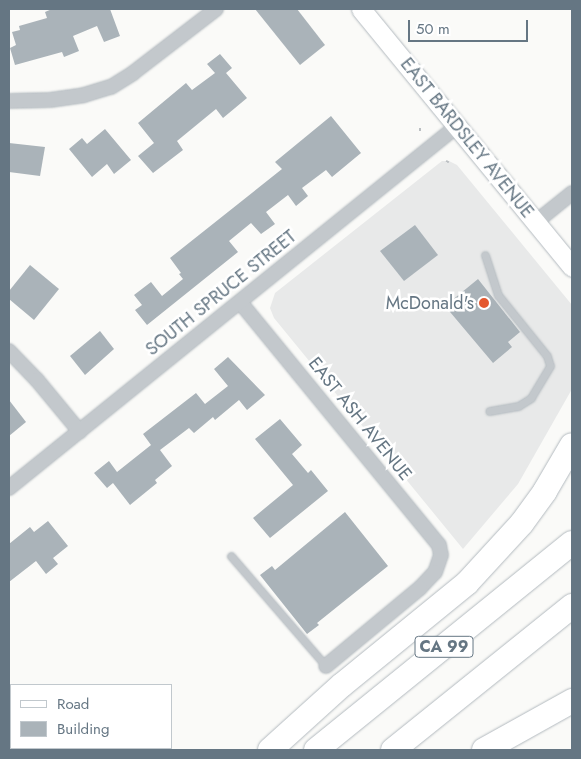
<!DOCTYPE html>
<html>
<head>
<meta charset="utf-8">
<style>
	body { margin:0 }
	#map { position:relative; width:581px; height:759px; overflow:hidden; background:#fafaf8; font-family:Jost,sans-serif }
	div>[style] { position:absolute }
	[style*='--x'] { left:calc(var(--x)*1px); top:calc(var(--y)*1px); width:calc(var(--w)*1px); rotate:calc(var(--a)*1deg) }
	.built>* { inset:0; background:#e8e9e9 }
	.building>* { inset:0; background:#aab3b9 }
	.path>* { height:3px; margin-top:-1.5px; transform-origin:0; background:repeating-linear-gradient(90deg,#bbbfc2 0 2.5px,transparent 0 5px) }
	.roads { filter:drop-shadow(0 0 1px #b3babf) drop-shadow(0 0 1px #b3babf) }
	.lane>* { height:7px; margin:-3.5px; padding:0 3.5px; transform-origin:3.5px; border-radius:3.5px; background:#c3c8cc }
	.street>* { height:14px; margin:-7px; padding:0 7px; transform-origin:7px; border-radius:7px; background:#c3c8cc }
	.secondary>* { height:19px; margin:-9.5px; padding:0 9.5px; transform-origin:9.5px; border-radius:9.5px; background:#fff }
	.highway>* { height:24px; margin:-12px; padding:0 12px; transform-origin:12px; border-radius:12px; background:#fff }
	.dots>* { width:14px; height:14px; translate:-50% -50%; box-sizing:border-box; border:2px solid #fff; border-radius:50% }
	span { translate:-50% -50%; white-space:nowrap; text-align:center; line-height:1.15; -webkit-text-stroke:5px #fff; paint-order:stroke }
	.shield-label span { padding:1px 4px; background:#fff; border:1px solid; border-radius:4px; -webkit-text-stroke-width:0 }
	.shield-label { font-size:16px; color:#657683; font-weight:700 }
	.street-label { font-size:18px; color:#657683 }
	.poi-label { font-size:18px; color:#657683 }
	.right { translate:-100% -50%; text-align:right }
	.frame { position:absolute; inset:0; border:10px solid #657683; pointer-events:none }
	.legend { position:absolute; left:10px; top:684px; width:162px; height:65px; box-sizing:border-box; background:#fff; border:1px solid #c1c8cd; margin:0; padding:6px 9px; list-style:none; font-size:15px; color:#657683 }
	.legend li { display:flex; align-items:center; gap:10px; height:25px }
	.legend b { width:25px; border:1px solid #c1c8cd }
	.scale { position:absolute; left:408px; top:20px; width:120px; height:22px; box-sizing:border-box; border:2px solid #657683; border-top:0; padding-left:6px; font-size:15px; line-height:18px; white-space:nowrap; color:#657683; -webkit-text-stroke:4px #fff; paint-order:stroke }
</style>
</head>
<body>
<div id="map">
	<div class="built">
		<div style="clip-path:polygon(442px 161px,449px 161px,457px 165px,572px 305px,572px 389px,518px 484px,463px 549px,274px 318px,270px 308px,275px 293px)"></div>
	</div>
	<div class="building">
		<div style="clip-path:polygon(52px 9px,110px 9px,120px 36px,104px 42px,97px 26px,73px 36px,79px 51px,64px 57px,62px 52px,15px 65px,10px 48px,16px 45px,12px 32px,20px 30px,19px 26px,47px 18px,45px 12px)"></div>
		<div style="clip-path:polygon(255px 9px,297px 9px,325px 45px,300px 65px)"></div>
		<div style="clip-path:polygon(220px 54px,232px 68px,226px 73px,247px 98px,223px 118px,216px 109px,177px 141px,183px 150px,153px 173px,138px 156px,154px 143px,138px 123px,186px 83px,192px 90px,215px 73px,207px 64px)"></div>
		<div style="clip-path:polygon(331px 116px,361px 153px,332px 177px,326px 170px,302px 188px,308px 196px,296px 206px,288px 195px,266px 212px,275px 224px,261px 234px,251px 223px,229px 241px,238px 252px,147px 325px,135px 310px,142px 305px,134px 295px,151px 282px,162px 296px,183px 279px,179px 274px,181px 273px,170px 258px,282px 169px,275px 162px)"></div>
		<div style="clip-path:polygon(105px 129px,131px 160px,114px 174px,107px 164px,92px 177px,69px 149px,82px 138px,87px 144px)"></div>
		<div style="clip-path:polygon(9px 143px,45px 147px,40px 176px,9px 172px)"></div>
		<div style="clip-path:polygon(415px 225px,438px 255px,404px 281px,380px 251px)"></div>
		<div style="clip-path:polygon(30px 265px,59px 289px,34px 320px,9px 299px,9px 291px)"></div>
		<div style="clip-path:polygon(478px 279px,520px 332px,508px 342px,512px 347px,493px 363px,445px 306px)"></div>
		<div style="clip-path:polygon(100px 331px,114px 349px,85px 375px,70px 356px)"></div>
		<div style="clip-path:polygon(228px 357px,265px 395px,247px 410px,239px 400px,215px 420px,213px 417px,194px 433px,189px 428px,160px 450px,172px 466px,155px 480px,157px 483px,130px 505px,113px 483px,107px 488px,94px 473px,109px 461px,117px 472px,151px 445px,143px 434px,196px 393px,205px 404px,228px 386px,214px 369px)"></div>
		<div style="clip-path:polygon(9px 400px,26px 422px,9px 436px)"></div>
		<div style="clip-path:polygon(280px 419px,302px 445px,292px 454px,308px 473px,311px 470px,328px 491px,270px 538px,253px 518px,293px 485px,255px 439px)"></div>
		<div style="clip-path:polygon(345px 512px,388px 566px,317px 623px,319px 625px,307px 634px,260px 575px,272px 566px,275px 570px)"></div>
		<div style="clip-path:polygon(48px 521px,68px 546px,53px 558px,58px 564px,46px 574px,36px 561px,9px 582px,9px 544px,30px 527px,34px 532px)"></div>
	</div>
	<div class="path">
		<div style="--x:419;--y:129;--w:5;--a:0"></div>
		<div style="--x:447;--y:162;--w:2;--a:-63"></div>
	</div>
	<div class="roads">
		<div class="lane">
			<div style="--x:485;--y:255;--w:42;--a:72"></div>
			<div style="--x:498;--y:295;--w:78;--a:51.2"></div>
			<div style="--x:547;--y:356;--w:10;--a:73"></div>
			<div style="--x:550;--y:366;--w:37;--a:121"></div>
			<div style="--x:531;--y:398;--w:15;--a:148"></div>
			<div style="--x:518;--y:406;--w:29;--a:170"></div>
			<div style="--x:231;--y:556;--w:145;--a:49.2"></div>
		</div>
		<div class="street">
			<div style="--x:9;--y:101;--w:41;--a:-1.4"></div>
			<div style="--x:50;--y:100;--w:34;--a:-8"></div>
			<div style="--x:84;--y:95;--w:28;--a:-17"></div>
			<div style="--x:111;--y:87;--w:26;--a:-32"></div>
			<div style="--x:133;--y:73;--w:105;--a:-37.6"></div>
			<div style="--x:536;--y:222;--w:46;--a:-38.9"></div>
			<div style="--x:240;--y:302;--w:314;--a:50.7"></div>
			<div style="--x:439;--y:545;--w:10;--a:79"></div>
			<div style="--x:441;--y:555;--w:18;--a:109"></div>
			<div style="--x:435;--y:572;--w:22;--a:133"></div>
			<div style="--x:420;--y:588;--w:122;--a:140.3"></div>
			<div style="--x:9;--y:351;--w:40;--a:46"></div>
			<div style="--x:37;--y:380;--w:67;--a:50.4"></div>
			<div style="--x:9;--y:488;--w:576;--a:-38.94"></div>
		</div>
		<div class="secondary">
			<div style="--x:361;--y:9;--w:333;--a:50.7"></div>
		</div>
		<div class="highway">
			<div style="--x:270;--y:750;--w:97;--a:-42.1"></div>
			<div style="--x:342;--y:685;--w:161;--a:-39.2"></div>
			<div style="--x:467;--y:583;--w:81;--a:-47.5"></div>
			<div style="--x:522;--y:523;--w:39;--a:-54"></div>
			<div style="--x:545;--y:491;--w:53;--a:-59.6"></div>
			<div style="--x:316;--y:750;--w:329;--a:-39"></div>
			<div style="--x:393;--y:750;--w:230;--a:-38.8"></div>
			<div style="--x:484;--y:750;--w:101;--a:-29.1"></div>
		</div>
	</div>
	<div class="dots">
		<div style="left:484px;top:303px;background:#e4572e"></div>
	</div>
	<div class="shield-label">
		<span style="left:444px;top:647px">CA 99</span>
	</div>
	<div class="street-label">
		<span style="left:467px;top:138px;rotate:51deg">EAST BARDSLEY AVENUE</span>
		<span style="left:221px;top:293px;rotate:-39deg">SOUTH SPRUCE STREET</span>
		<span style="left:360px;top:419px;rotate:51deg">EAST ASH AVENUE</span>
	</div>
	<div class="poi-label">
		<span class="right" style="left:474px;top:303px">McDonald's</span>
	</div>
	<div class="frame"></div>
	<ul class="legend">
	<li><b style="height:6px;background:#fff"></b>Road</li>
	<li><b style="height:14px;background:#aab3b9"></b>Building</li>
	</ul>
	<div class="scale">50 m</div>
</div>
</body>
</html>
